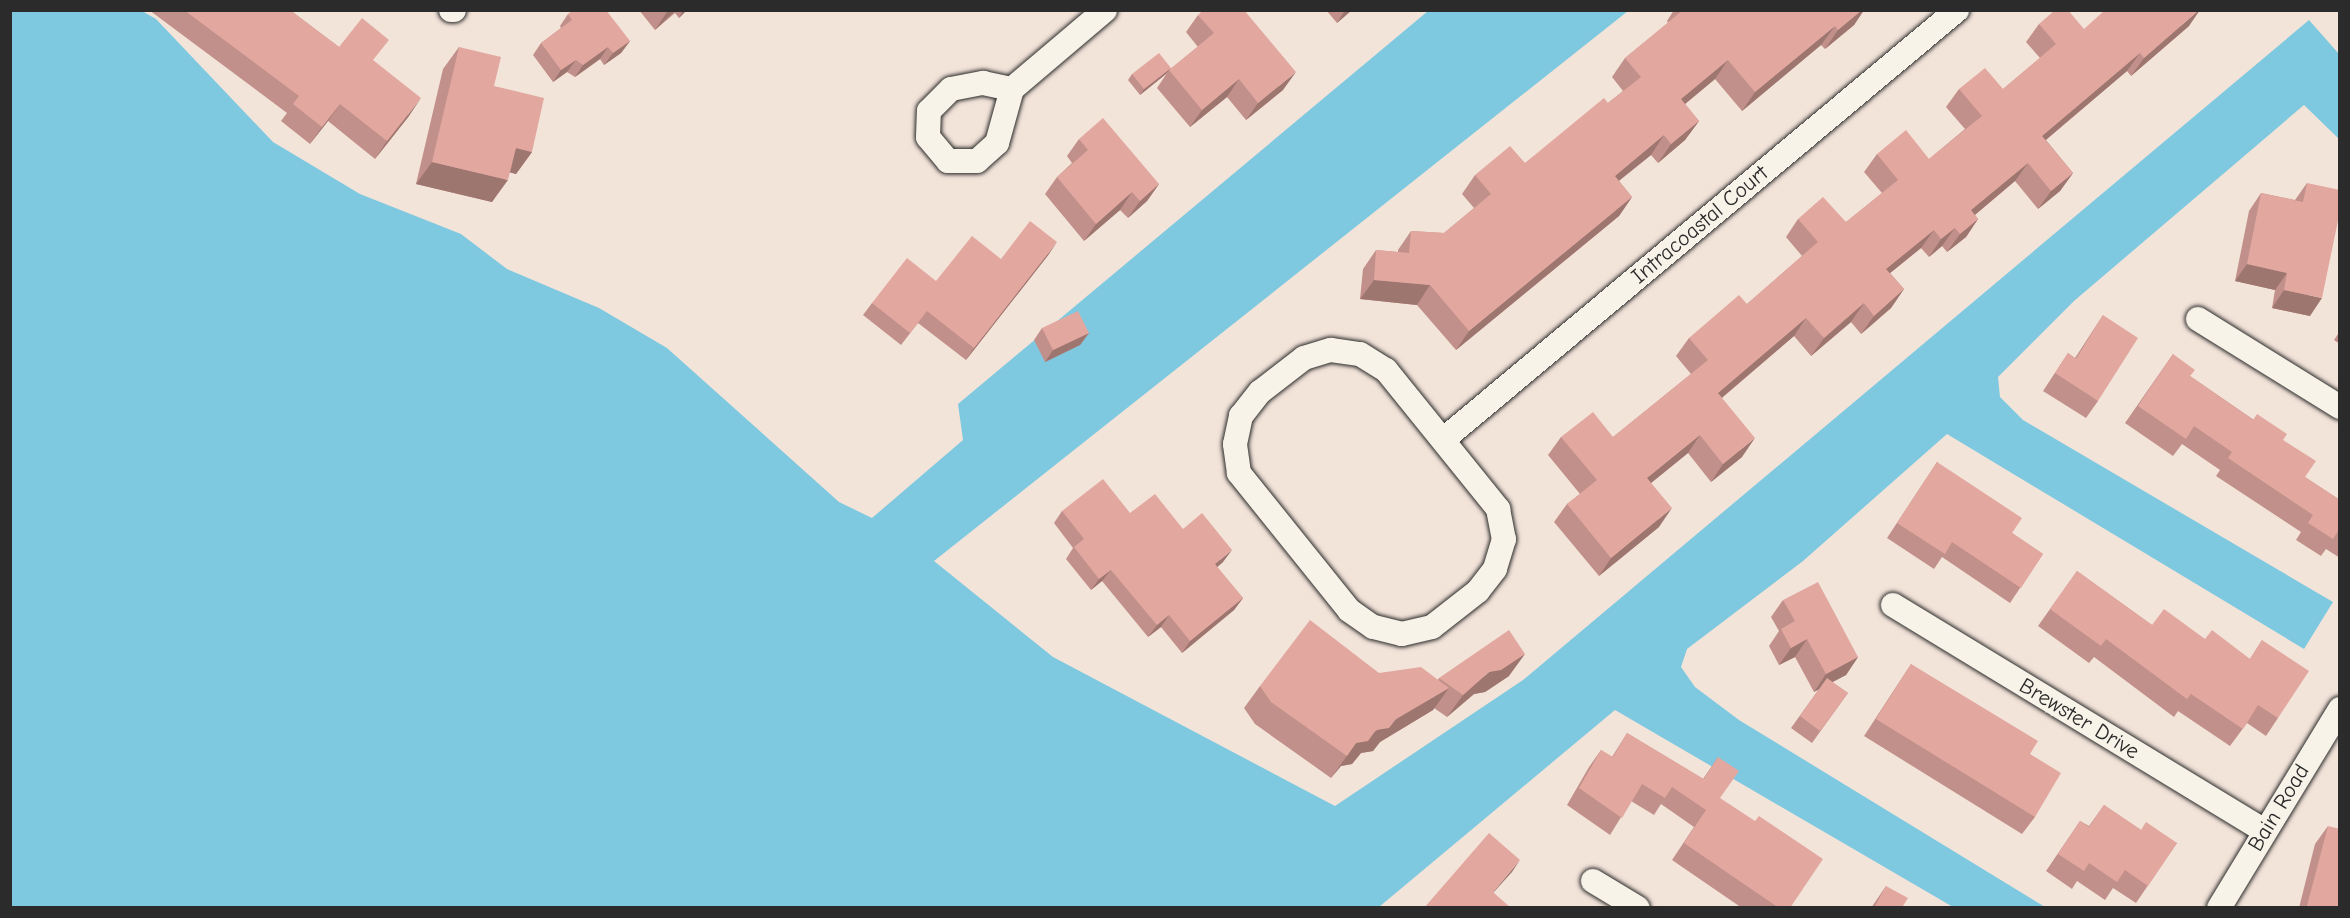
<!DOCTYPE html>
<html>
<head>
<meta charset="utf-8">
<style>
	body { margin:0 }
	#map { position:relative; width:2350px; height:918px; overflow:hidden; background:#f3e4da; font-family:"Comic Neue",sans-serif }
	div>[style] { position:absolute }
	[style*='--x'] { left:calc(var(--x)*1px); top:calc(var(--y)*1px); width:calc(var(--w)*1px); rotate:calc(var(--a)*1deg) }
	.water>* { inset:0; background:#7fc9e0 }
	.roads { filter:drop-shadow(0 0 2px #2b2b2b) drop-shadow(0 0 2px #2b2b2b) }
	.street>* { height:24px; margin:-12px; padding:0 12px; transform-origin:12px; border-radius:12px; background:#f7f3e8 }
	.wall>* { inset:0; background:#c2908a }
	.shaded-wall>* { inset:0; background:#9e7670 }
	.building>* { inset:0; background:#e2a8a0 }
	span { translate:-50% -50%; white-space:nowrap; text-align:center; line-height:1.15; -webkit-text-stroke:4.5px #f7f3e8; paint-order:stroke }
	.street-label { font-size:22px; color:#2b2b2b }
	.frame { position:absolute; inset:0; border:12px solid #2b2b2b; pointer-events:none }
</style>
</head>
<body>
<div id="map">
	<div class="water">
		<div style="clip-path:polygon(10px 11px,142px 11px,156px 19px,273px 142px,360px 194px,461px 234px,507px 269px,599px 308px,667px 348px,839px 502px,872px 518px,963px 440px,958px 404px,1428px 11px,1628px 11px,934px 561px,1053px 657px,1335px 806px,1523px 680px,2309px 20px,2339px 54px,2339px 139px,2304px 105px,2074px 301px,1998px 377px,2000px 397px,2023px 420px,2333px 602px,2304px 649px,1947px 434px,1803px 561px,1687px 649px,1681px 667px,1695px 687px,1739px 720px,2045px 907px,1953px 907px,1615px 710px,1379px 907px,11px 907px)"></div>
	</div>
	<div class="roads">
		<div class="street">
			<div style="--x:451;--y:10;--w:3;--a:0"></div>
			<div style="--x:983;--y:83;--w:30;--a:12"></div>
			<div style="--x:1012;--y:89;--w:56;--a:105.5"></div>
			<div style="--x:997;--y:143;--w:27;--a:138"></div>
			<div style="--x:977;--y:161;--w:29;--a:180"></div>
			<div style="--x:948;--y:161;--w:31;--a:-130"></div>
			<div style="--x:928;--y:137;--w:26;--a:-88"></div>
			<div style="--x:929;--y:111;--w:31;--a:-45"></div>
			<div style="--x:951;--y:89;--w:33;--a:-11"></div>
			<div style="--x:1012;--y:89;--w:122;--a:-40.3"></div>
			<div style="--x:2198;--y:319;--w:167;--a:31.8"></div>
			<div style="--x:1331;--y:350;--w:29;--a:8"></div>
			<div style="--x:1360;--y:354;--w:31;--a:32"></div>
			<div style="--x:1386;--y:370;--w:179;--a:51.1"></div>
			<div style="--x:1498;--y:509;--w:31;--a:79"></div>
			<div style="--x:1504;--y:539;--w:31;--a:107"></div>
			<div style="--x:1495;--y:569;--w:28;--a:128"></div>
			<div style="--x:1478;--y:591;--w:58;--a:142"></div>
			<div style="--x:1432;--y:627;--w:31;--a:167"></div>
			<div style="--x:1402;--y:634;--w:30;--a:-166"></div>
			<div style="--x:1373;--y:627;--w:29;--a:-145"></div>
			<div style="--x:1349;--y:610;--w:176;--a:-128.8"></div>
			<div style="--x:1239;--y:473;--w:29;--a:-98"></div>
			<div style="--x:1235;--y:444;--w:29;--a:-78"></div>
			<div style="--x:1241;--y:416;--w:31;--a:-52"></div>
			<div style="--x:1260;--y:392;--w:56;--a:-37.7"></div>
			<div style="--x:1304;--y:358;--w:28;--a:-17"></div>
			<div style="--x:1444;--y:439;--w:669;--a:-39.9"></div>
			<div style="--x:1893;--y:605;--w:435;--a:31.3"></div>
			<div style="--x:1593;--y:881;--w:52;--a:31"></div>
			<div style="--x:2219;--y:908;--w:233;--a:-58.7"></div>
		</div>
	</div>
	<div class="wall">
		<div style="clip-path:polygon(149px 10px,290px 10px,339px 47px,374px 61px,409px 116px,375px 159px,328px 121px,310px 144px,281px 121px,287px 113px)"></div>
		<div style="clip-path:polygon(639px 10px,687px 10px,679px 18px,675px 13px,655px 30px)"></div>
		<div style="clip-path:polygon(1326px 10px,1352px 10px,1337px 23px)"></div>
		<div style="clip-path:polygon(1674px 10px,1864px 10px,1854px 25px,1825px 49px,1821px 45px,1742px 111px,1715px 79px,1685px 104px,1699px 121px,1685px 140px,1658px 163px,1651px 155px,1619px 181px,1632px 197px,1619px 216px,1456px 350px,1417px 305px,1360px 299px,1363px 269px,1376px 250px,1398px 252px,1398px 250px,1411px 231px,1444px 233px,1474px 208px,1462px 194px,1475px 175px,1525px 163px,1608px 103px,1623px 91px,1612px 77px,1625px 58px,1668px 23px,1667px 21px)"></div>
		<div style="clip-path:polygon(568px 14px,630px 41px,621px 53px,604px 65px,600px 59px,575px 77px,567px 72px,553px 82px,533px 55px,541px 43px,561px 28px,560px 26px)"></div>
		<div style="clip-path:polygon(1198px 15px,1283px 90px,1246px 120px,1227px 97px,1190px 127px,1157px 88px,1169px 70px,1198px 47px,1186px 32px)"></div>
		<div style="clip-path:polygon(2039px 24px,2084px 29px,2189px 26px,2131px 76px,2127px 71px,2046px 140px,2073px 173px,2060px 191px,2038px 209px,2015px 181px,1975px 215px,1978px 219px,1966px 237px,1947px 252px,1942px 246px,1929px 257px,1921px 248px,1890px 273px,1904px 289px,1891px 308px,1861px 334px,1851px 322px,1811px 356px,1794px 336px,1722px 398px,1742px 457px,1711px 482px,1688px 453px,1651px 483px,1659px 527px,1599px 576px,1554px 522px,1567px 504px,1580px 494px,1548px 455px,1561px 437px,1613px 437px,1691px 374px,1676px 356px,1689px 338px,1747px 304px,1802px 256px,1786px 237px,1798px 219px,1846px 222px,1882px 193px,1864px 172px,1877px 154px,1929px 159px,1965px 129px,1946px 107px,1959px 89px,2003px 89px,2040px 58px,2026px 42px)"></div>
		<div style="clip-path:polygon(459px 47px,494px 86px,532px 152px,516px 174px,510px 172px,492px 202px,416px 184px,443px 69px)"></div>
		<div style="clip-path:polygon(1171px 68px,1166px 74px,1140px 95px,1128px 80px,1132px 74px)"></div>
		<div style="clip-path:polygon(1079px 139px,1159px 184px,1147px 201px,1128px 218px,1120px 210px,1084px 241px,1045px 194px,1057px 177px,1072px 163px,1067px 156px)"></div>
		<div style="clip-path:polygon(2307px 183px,2310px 316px,2272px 308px,2275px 290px,2235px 281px,2249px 211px,2261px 193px,2295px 200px)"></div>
		<div style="clip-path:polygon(1049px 254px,966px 360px,918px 323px,901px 345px,863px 315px,872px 303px,1001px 259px)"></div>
		<div style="clip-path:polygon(2103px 315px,2098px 401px,2086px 418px,2043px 391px,2068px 353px,2075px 358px)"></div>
		<div style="clip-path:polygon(1042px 328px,1089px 333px,1080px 345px,1045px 362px,1034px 340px)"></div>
		<div style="clip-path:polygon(2340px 331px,2340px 344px,2334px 340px)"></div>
		<div style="clip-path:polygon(2173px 354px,2190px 376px,2283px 440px,2305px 477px,2340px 500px,2340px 558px,2326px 549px,2321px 556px,2296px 540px,2301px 532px,2216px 476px,2220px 470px,2182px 444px,2173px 456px,2125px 423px)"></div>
		<div style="clip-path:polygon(1937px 462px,2012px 533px,2043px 554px,2010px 603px,1942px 557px,1934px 569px,1887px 538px)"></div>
		<div style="clip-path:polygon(1062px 511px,1130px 513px,1183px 529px,1223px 562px,1217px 567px,1243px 598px,1234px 610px,1182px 653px,1161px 627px,1148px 637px,1102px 581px,1091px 590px,1066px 559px,1073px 548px,1054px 523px)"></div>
		<div style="clip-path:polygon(2077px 571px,2152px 625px,2205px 639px,2250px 659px,2262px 640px,2278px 718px,2266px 736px,2247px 723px,2230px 746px,2178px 711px,2174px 717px,2094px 657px,2089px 663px,2038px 626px)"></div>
		<div style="clip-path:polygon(1783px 600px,1858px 657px,1846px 675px,1832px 682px,1848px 693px,1812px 743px,1791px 728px,1819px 689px,1814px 692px,1795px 657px,1779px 665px,1769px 646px,1779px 631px,1771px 617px)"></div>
		<div style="clip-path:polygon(1911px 664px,2030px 754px,2035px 817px,2022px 834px,1864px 736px)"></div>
		<div style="clip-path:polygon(1379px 673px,1438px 680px,1439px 678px,1509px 676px,1485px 692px,1474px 694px,1447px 717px,1434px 708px,1433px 710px,1380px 742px,1373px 751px,1361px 753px,1352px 764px,1341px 766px,1331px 778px,1255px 724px,1244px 708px,1260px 686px)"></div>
		<div style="clip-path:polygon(1627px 733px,1703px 779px,1718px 757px,1720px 798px,1790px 908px,1742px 908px,1672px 860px,1694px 827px,1661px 804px,1654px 815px,1631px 801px,1610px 835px,1567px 805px,1589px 767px,1601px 750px,1612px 757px)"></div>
		<div style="clip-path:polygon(2104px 805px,2141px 830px,2177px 843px,2136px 903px,2113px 888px,2105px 900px,2077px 881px,2072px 889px,2046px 871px,2080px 821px,2089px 826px)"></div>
		<div style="clip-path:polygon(2328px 826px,2340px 908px,2299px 908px,2315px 844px)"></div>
		<div style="clip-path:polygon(1886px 886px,1903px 906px,1905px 908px,1871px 908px)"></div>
	</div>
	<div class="shaded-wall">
		<div style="clip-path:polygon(669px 10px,676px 10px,655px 30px,667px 12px)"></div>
		<div style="clip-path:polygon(683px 10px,687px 10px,679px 18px)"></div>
		<div style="clip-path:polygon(1345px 10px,1352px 10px,1337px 23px)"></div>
		<div style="clip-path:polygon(1862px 10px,1864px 10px,1854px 25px,1825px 49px,1838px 30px)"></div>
		<div style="clip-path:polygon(2199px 10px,2200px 10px,2189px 26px,2131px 76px,2144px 58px)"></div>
		<div style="clip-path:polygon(1835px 26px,1821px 45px,1742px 111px,1755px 92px)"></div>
		<div style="clip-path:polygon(630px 41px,621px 53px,604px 65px,613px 53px)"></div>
		<div style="clip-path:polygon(608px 47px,600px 59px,575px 77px,583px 65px)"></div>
		<div style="clip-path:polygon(2140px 53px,2127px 71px,2029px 154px,2042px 136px)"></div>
		<div style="clip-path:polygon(576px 60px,567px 72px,553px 82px,561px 70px)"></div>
		<div style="clip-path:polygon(1728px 60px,1715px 79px,1667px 119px,1681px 99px)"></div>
		<div style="clip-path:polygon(1171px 68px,1166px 74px,1140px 95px,1144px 89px)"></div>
		<div style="clip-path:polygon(1296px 72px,1283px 90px,1246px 120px,1258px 103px)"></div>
		<div style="clip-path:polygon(1239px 79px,1227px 97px,1190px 127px,1202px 110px)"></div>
		<div style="clip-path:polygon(421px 98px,409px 116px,375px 159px,387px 141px)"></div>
		<div style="clip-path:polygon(340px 104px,328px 121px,310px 144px,322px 127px)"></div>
		<div style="clip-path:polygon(1699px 121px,1685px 140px,1658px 163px,1671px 144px)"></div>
		<div style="clip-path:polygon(1664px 135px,1651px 155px,1601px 195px,1615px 176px)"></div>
		<div style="clip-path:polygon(516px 148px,532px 152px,516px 174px,500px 170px)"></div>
		<div style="clip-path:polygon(432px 162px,508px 180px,492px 202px,416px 184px)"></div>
		<div style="clip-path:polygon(2028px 163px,2015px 181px,1958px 229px,1971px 210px)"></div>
		<div style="clip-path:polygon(2073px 173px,2060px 191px,2038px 209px,2051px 191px)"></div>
		<div style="clip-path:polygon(1159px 184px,1147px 201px,1128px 218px,1140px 201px)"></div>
		<div style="clip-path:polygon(1132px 192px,1120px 210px,1084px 241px,1096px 224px)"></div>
		<div style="clip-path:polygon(1632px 197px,1619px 216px,1456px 350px,1469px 331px)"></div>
		<div style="clip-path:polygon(1978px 219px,1966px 237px,1947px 252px,1960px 234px)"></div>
		<div style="clip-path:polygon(1955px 228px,1942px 246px,1929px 257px,1941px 239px)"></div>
		<div style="clip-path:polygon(1934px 230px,1921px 248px,1873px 287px,1886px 269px)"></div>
		<div style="clip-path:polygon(1057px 242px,1049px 254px,966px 360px,974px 348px)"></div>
		<div style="clip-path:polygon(2247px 264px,2287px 273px,2275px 290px,2235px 281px)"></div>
		<div style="clip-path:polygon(1374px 280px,1430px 285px,1417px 305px,1360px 299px)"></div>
		<div style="clip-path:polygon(1904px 289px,1891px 308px,1861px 334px,1874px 316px)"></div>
		<div style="clip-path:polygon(2284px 290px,2322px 298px,2310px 316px,2272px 308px)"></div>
		<div style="clip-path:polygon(1864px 303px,1851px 322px,1811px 356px,1824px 338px)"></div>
		<div style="clip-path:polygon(1806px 318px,1794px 336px,1706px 411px,1718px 393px)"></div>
		<div style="clip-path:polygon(1089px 333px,1080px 345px,1045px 362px,1053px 350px)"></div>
		<div style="clip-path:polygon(1700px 435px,1688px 453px,1635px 496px,1647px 478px)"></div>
		<div style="clip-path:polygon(1755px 438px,1742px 457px,1711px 482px,1723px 464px)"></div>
		<div style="clip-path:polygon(1672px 508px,1659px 527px,1599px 576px,1611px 558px)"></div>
		<div style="clip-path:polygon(1232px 550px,1223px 562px,1207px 576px,1215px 564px)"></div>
		<div style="clip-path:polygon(1111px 570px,1102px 581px,1091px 590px,1099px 579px)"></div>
		<div style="clip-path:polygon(1243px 598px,1234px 610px,1182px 653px,1190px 641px)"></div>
		<div style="clip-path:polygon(1169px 615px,1161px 627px,1148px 637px,1157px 625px)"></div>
		<div style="clip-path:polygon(1807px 639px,1795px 657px,1779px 665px,1791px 648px)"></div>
		<div style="clip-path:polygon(1525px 654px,1509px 676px,1485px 692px,1474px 694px,1447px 717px,1463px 695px,1489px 672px)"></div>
		<div style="clip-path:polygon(1858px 657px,1846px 675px,1814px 692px,1826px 674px)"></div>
		<div style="clip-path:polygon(1449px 688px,1433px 710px,1380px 742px,1373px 751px,1361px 753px,1352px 764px,1341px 766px,1331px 778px,1356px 743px)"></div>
		<div style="clip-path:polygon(1520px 860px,1512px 872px,1484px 903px,1493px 892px)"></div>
	</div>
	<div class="building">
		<div style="clip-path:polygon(184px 10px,290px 10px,339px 47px,362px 18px,389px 40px,373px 60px,421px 98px,387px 141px,340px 104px,322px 127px,293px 104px,299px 96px)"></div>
		<div style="clip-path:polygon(573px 10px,606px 10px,630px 41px,613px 53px,608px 47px,583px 65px,576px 60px,561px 70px,541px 43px,572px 20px,568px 14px)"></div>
		<div style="clip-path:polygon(1203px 10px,1244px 10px,1296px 72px,1258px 103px,1239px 79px,1202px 110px,1169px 70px,1214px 33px,1198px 15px)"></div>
		<div style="clip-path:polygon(1683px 10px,1862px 10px,1838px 30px,1835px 26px,1755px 92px,1728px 60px,1681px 99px,1699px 121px,1671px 144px,1664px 135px,1615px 176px,1632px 197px,1469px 331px,1430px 285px,1374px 280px,1376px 250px,1409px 253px,1411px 231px,1444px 233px,1491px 194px,1475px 175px,1510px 146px,1525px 163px,1604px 98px,1608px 103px,1641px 77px,1625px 58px)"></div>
		<div style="clip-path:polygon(2055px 10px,2068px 10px,2084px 29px,2105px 10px,2199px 10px,2144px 58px,2140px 53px,2042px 136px,2073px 173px,2051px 191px,2028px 163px,1971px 210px,1978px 219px,1960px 234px,1955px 228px,1941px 239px,1934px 230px,1886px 269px,1904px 289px,1874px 316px,1864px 303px,1824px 338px,1806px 318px,1718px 393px,1755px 438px,1723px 464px,1700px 435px,1647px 478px,1672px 508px,1611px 558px,1567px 504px,1597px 480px,1561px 437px,1593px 412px,1613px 437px,1708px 360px,1689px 338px,1739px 295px,1747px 304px,1818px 242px,1798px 219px,1823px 197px,1846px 222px,1898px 180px,1877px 154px,1906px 130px,1929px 159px,1982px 116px,1959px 89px,1985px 68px,2003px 89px,2056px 44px,2039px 24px)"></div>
		<div style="clip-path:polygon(459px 47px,501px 57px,494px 86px,544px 98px,532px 152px,516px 148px,508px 180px,432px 162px)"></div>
		<div style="clip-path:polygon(1159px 53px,1171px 68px,1144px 89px,1132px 74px)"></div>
		<div style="clip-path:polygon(1103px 118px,1159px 184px,1140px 201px,1132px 192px,1096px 224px,1057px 177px,1088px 150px,1079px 139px)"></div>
		<div style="clip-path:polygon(2307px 183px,2340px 190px,2340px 211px,2322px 298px,2284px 290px,2287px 273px,2247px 264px,2261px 193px,2303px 202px)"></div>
		<div style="clip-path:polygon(1030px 221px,1057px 242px,974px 348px,927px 311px,910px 333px,872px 303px,907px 258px,936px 281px,972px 236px,1001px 259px)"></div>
		<div style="clip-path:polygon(1078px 311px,1089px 333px,1053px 350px,1042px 328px)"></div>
		<div style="clip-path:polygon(2103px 315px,2138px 338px,2098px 401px,2055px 373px,2068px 353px,2076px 359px)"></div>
		<div style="clip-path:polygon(2173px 354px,2195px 370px,2190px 376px,2253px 420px,2257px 414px,2287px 434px,2283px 440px,2316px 461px,2305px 477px,2340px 500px,2340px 532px,2338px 531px,2333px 539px,2308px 523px,2313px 515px,2228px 458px,2232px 452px,2194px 426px,2186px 439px,2138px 406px)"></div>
		<div style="clip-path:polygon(1937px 462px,2022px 518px,2012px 533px,2043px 554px,2021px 588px,1952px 542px,1945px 554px,1897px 523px)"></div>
		<div style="clip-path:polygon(1103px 479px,1130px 513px,1155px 494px,1183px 529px,1202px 513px,1232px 550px,1215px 564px,1243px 598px,1190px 641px,1169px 615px,1157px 625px,1111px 570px,1099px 579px,1074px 547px,1084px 539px,1062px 511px)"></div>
		<div style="clip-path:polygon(2077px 571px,2152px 625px,2164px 609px,2205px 639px,2212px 630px,2250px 659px,2262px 640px,2309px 671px,2278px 718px,2258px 705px,2243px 729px,2191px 694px,2187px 699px,2106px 639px,2101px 646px,2050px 609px)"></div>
		<div style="clip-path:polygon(1818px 582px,1858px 657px,1826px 674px,1807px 639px,1791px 648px,1781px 629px,1795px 621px,1783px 600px)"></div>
		<div style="clip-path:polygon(1310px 620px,1379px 673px,1421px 667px,1449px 688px,1396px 719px,1389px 728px,1376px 730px,1368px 741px,1356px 743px,1347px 756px,1271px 702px,1260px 686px)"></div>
		<div style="clip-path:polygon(1509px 630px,1525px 654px,1501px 670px,1489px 672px,1463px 695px,1439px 678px)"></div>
		<div style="clip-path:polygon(1911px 664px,2038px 741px,2030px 754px,2061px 773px,2035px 817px,1876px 719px)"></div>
		<div style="clip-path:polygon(1827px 678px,1848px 693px,1820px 731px,1800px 716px)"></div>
		<div style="clip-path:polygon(1627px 733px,1704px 779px,1718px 757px,1739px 771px,1720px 798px,1755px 821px,1759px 816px,1823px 859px,1790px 908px,1779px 908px,1684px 843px,1706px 810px,1672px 787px,1665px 798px,1642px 784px,1622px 818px,1579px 788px,1601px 750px,1613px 757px)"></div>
		<div style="clip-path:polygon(2104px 805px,2141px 830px,2146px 822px,2177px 843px,2148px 886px,2125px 870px,2117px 882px,2089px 863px,2084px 871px,2058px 854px,2080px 821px,2089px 827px)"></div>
		<div style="clip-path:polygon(2328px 826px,2340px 829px,2340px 908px,2312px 908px,2307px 906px)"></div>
		<div style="clip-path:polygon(1489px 833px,1520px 860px,1493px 892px,1511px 908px,1424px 908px)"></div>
		<div style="clip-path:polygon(1886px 886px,1908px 898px,1903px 906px,1905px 908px,1874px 908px)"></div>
	</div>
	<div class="street-label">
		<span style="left:1700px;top:225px;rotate:-40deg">Intracoastal Court</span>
		<span style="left:2079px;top:719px;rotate:31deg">Brewster Drive</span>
		<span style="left:2279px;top:808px;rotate:-59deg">Bain Road</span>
	</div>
	<div class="frame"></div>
</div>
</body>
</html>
